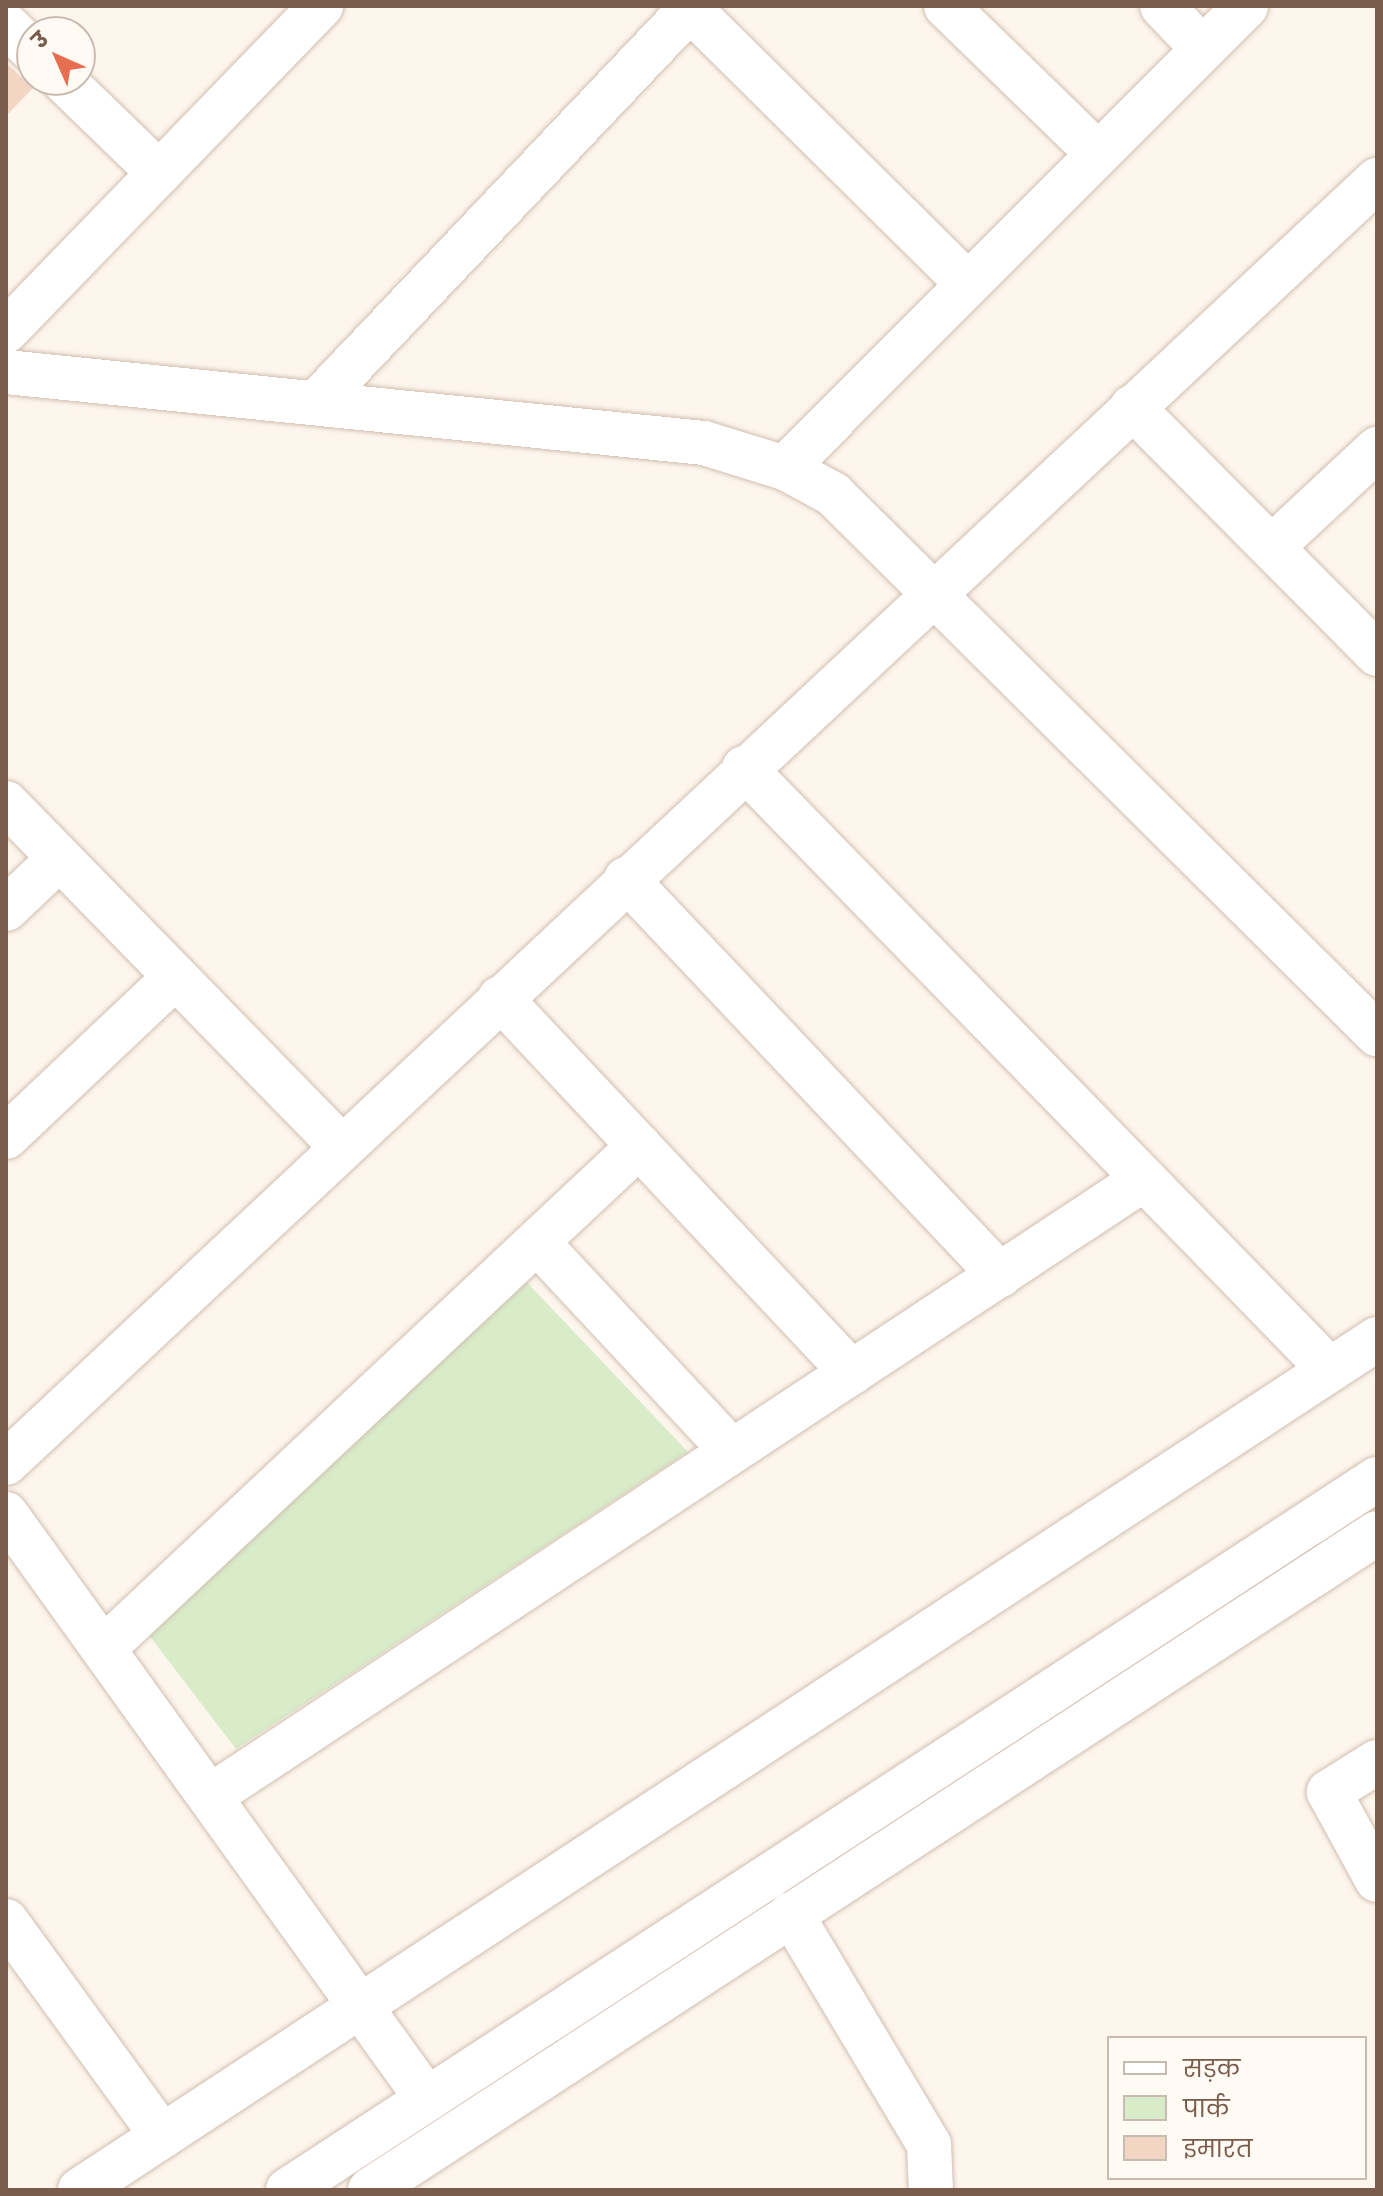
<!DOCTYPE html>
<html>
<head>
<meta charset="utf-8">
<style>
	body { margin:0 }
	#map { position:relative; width:1383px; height:2196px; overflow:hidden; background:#fdf6ec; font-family:Poppins,"Noto Sans Devanagari",sans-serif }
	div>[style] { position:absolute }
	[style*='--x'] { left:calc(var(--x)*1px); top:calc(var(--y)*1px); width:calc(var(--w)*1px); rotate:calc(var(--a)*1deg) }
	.green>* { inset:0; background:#d8ecc9 }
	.building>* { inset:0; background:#f3d5c3 }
	.roads { filter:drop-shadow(0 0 2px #d1beb0) drop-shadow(0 0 2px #d1beb0) }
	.minor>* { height:44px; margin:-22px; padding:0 22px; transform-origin:22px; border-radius:22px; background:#fff }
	span { translate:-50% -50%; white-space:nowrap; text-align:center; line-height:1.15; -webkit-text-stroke:6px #fffaf3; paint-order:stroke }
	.frame { position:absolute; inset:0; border:8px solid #7a5c4d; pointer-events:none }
	.legend { position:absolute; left:1107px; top:2036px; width:260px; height:144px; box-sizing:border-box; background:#fffaf3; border:2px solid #cabbb1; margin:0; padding:10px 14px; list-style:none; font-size:24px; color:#7a5c4d }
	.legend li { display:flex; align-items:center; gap:16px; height:40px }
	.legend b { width:40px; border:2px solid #cabbb1 }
	.north { position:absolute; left:16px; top:16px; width:80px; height:80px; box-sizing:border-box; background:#fffaf3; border:2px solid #cabbb1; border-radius:50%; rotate:315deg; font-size:22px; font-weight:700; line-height:32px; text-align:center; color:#7a5c4d }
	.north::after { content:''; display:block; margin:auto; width:28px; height:36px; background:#e76f51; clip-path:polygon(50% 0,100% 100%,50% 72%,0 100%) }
</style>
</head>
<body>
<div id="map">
	<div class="green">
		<div style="clip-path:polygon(521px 1276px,688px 1452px,236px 1749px,145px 1630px)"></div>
	</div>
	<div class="building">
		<div style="clip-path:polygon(6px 63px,33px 88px,6px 116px)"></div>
	</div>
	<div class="roads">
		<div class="minor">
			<div style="--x:946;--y:6;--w:212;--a:44.2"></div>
			<div style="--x:1162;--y:6;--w:59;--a:46.4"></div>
			<div style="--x:690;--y:9;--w:391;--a:44.7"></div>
			<div style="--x:6;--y:25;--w:36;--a:44"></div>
			<div style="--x:63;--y:80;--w:134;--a:44.1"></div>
			<div style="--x:6;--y:331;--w:453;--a:-45.9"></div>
			<div style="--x:6;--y:372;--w:702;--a:5.81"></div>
			<div style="--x:704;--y:443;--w:85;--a:17.2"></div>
			<div style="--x:785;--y:468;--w:55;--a:28.4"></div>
			<div style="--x:833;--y:494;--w:767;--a:44.79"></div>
			<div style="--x:316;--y:403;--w:547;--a:-46.48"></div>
			<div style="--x:1132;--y:407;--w:348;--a:45.2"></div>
			<div style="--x:785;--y:468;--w:653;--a:-45.06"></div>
			<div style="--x:1272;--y:547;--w:144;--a:-43"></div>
			<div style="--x:744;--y:768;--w:840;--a:45.77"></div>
			<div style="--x:6;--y:803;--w:481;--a:45.7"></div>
			<div style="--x:626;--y:879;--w:545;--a:46.64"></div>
			<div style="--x:6;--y:909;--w:74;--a:-43.4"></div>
			<div style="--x:500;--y:998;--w:514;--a:46.81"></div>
			<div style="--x:6;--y:1137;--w:233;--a:-43.4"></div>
			<div style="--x:537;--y:1242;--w:286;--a:47"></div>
			<div style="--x:6;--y:1463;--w:1878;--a:-43.1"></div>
			<div style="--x:6;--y:1514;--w:721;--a:54.26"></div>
			<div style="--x:104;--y:1648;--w:734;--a:-43.18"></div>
			<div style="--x:1377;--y:1762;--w:57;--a:148"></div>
			<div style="--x:1329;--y:1792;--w:100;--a:61.4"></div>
			<div style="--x:212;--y:1795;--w:1117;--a:-33.46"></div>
			<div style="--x:791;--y:1914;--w:269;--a:59.1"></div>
			<div style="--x:929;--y:2145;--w:45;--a:87.5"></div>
			<div style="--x:6;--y:1921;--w:266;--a:54"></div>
			<div style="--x:80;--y:2190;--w:1551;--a:-33.27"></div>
			<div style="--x:288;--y:2190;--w:1301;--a:-33.14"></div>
			<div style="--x:370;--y:2190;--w:1202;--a:-33.12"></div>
		</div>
	</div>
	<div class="frame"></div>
	<ul class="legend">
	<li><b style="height:10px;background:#fff"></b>सड़क</li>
	<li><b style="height:22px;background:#d8ecc9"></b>पार्क</li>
	<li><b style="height:22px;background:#f3d5c3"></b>इमारत</li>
	</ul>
	<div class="north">उ</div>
</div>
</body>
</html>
